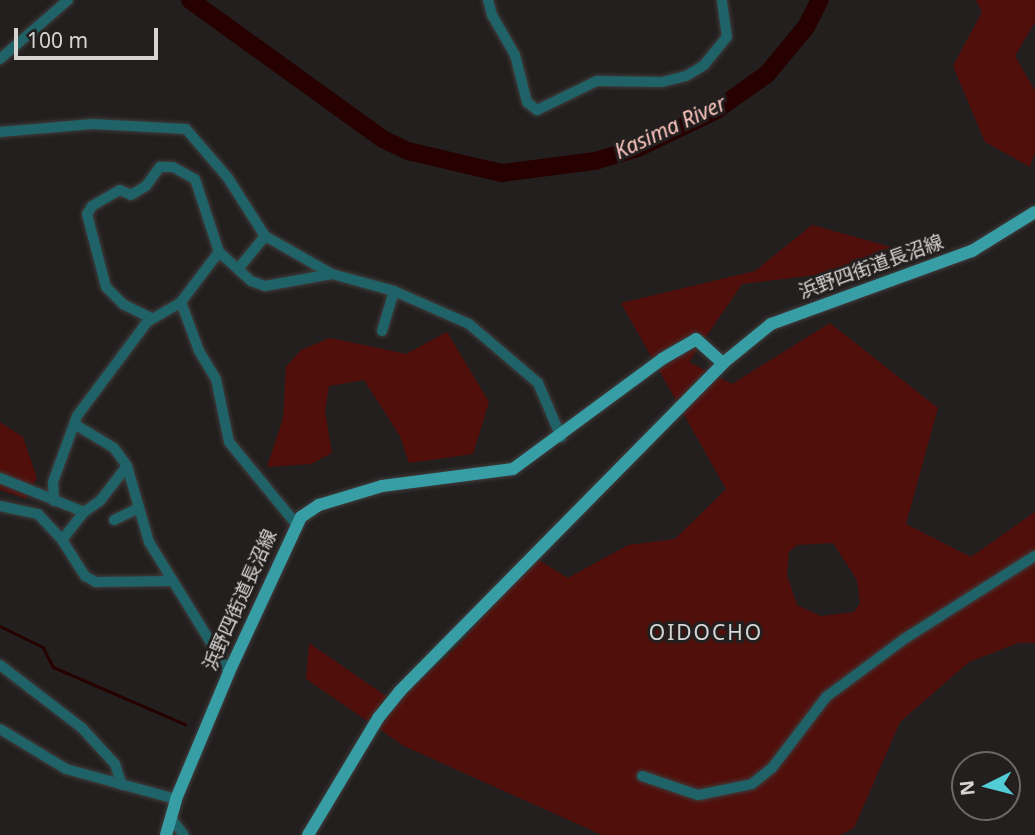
<!DOCTYPE html>
<html>
<head>
<meta charset="utf-8">
<style>
	body { margin:0 }
	#map { position:relative; width:1035px; height:835px; overflow:hidden; background:#231f1f; font-family:"Noto Sans","Noto Sans JP",sans-serif }
	div>[style] { position:absolute }
	[style*='--x'] { left:calc(var(--x)*1px); top:calc(var(--y)*1px); width:calc(var(--w)*1px); rotate:calc(var(--a)*1deg) }
	.green>* { inset:0; background:#510f0b }
	.stream>* { height:2.5px; margin:-1.25px; padding:0 1.25px; transform-origin:1.25px; border-radius:1.25px; background:#270000 }
	.river>* { height:18px; margin:-9px; padding:0 9px; transform-origin:9px; border-radius:9px; background:#270000 }
	.roads { filter:drop-shadow(0 0 2px #403c3c) drop-shadow(0 0 2px #403c3c) }
	.minor>* { height:10px; margin:-5px; padding:0 5px; transform-origin:5px; border-radius:5px; background:#1f6267 }
	.major>* { height:12px; margin:-6px; padding:0 6px; transform-origin:6px; border-radius:6px; background:#379ea6 }
	span { translate:-50% -50%; white-space:nowrap; text-align:center; line-height:1.15; -webkit-text-stroke:6px #231f1f; paint-order:stroke }
	.street-label { font-size:19px; color:#d7d5d4 }
	.water-label { font-size:21px; color:#fcc7bf; font-style:italic }
	.neighbourhood-label { font-size:21px; color:#d7d5d4; letter-spacing:2px }
	.north { position:absolute; left:951px; top:751px; width:70px; height:70px; box-sizing:border-box; background:#231f1f; border:2px solid #6b6867; border-radius:50%; rotate:264deg; font-size:19px; font-weight:700; line-height:28px; text-align:center; color:#d7d5d4 }
	.north::after { content:''; display:block; margin:auto; width:24px; height:32px; background:#52ccd5; clip-path:polygon(50% 0,100% 100%,50% 72%,0 100%) }
	.scale { position:absolute; left:14px; top:28px; width:144px; height:32px; box-sizing:border-box; border:4px solid #d7d5d4; border-top:0; padding-left:9px; font-size:21px; line-height:24px; white-space:nowrap; color:#d7d5d4; -webkit-text-stroke:5px #231f1f; paint-order:stroke }
</style>
</head>
<body>
<div id="map">
	<div class="green">
		<div style="clip-path:polygon(976px 0,1035px 0,1035px 22px,1015px 56px,1035px 91px,1035px 152px,1030px 167px,985px 142px,953px 66px,982px 12px)"></div>
		<div style="clip-path:polygon(evenodd,812px 225px,895px 248px,843px 272px,742px 284px,689px 362px,732px 384px,830px 323px,938px 408px,906px 524px,971px 557px,1035px 512px,1035px 643px,1018px 643px,969px 662px,900px 722px,854px 828px,840px 835px,602px 835px,404px 746px,306px 679px,309px 643px,396px 703px,462px 642px,532px 556px,568px 578px,628px 545px,675px 539px,726px 489px,621px 303px,755px 271px,812px 225px,833px 543px,857px 580px,860px 603px,854px 612px,821px 616px,797px 605px,787px 575px,789px 552px,797px 545px,833px 543px)"></div>
		<div style="clip-path:polygon(447px 332px,489px 402px,473px 454px,409px 463px,400px 436px,364px 380px,329px 386px,325px 411px,332px 453px,311px 464px,267px 467px,283px 418px,286px 367px,301px 350px,330px 338px,406px 354px)"></div>
		<div style="clip-path:polygon(0 422px,23px 437px,37px 478px,26px 499px,0 490px)"></div>
	</div>
	<div class="stream">
		<div style="--x:0;--y:626;--w:48;--a:26"></div>
		<div style="--x:43;--y:647;--w:22;--a:63"></div>
		<div style="--x:53;--y:667;--w:144;--a:23.4"></div>
	</div>
	<div class="river">
		<div style="--x:190;--y:0;--w:238;--a:35.8"></div>
		<div style="--x:383;--y:139;--w:28;--a:26"></div>
		<div style="--x:408;--y:151;--w:97;--a:13.2"></div>
		<div style="--x:502;--y:173;--w:94;--a:-7.4"></div>
		<div style="--x:595;--y:161;--w:45;--a:-16.8"></div>
		<div style="--x:638;--y:148;--w:85;--a:-25.7"></div>
		<div style="--x:715;--y:111;--w:64;--a:-35.4"></div>
		<div style="--x:767;--y:74;--w:61;--a:-50.3"></div>
		<div style="--x:806;--y:27;--w:30;--a:-63"></div>
	</div>
	<div class="roads">
		<div class="minor">
			<div style="--x:488;--y:0;--w:16;--a:75"></div>
			<div style="--x:492;--y:15;--w:46;--a:60.1"></div>
			<div style="--x:515;--y:55;--w:49;--a:75.7"></div>
			<div style="--x:527;--y:102;--w:13;--a:39"></div>
			<div style="--x:537;--y:110;--w:67;--a:-25.8"></div>
			<div style="--x:597;--y:81;--w:65;--a:0.9"></div>
			<div style="--x:662;--y:82;--w:25;--a:-14"></div>
			<div style="--x:686;--y:76;--w:21;--a:-31"></div>
			<div style="--x:704;--y:65;--w:36;--a:-51"></div>
			<div style="--x:727;--y:37;--w:37;--a:-98"></div>
			<div style="--x:0;--y:59;--w:90;--a:-40.9"></div>
			<div style="--x:0;--y:132;--w:93;--a:-4.9"></div>
			<div style="--x:93;--y:124;--w:93;--a:3.1"></div>
			<div style="--x:186;--y:129;--w:65;--a:49.4"></div>
			<div style="--x:228;--y:178;--w:69;--a:57.5"></div>
			<div style="--x:265;--y:236;--w:77;--a:29.6"></div>
			<div style="--x:332;--y:274;--w:64;--a:15.3"></div>
			<div style="--x:394;--y:291;--w:82;--a:23.7"></div>
			<div style="--x:469;--y:324;--w:91;--a:40.5"></div>
			<div style="--x:538;--y:383;--w:59;--a:66.9"></div>
			<div style="--x:238;--y:269;--w:43;--a:-50.7"></div>
			<div style="--x:181;--y:302;--w:52;--a:69.8"></div>
			<div style="--x:199;--y:351;--w:33;--a:59"></div>
			<div style="--x:216;--y:379;--w:64;--a:78.3"></div>
			<div style="--x:229;--y:442;--w:106;--a:50.7"></div>
			<div style="--x:151;--y:318;--w:30;--a:-154"></div>
			<div style="--x:124;--y:305;--w:25;--a:-135"></div>
			<div style="--x:106;--y:287;--w:75;--a:-104.6"></div>
			<div style="--x:87;--y:214;--w:9;--a:-58"></div>
			<div style="--x:92;--y:206;--w:32;--a:-30"></div>
			<div style="--x:120;--y:190;--w:12;--a:24"></div>
			<div style="--x:131;--y:195;--w:17;--a:-31"></div>
			<div style="--x:146;--y:186;--w:24;--a:-54"></div>
			<div style="--x:160;--y:167;--w:13;--a:0"></div>
			<div style="--x:173;--y:167;--w:25;--a:29"></div>
			<div style="--x:195;--y:179;--w:77;--a:71.8"></div>
			<div style="--x:219;--y:252;--w:43;--a:42.2"></div>
			<div style="--x:251;--y:281;--w:15;--a:20"></div>
			<div style="--x:265;--y:286;--w:68;--a:-10.2"></div>
			<div style="--x:382;--y:331;--w:42;--a:-73.3"></div>
			<div style="--x:76;--y:425;--w:44;--a:31.2"></div>
			<div style="--x:114;--y:448;--w:22;--a:54"></div>
			<div style="--x:127;--y:466;--w:79;--a:73.9"></div>
			<div style="--x:149;--y:542;--w:153;--a:58.4"></div>
			<div style="--x:0;--y:478;--w:91;--a:22"></div>
			<div style="--x:84;--y:512;--w:19;--a:-35"></div>
			<div style="--x:100;--y:501;--w:44;--a:-52.4"></div>
			<div style="--x:54;--y:501;--w:19;--a:-93"></div>
			<div style="--x:53;--y:482;--w:70;--a:-70"></div>
			<div style="--x:77;--y:416;--w:117;--a:-53.3"></div>
			<div style="--x:147;--y:322;--w:39;--a:-30"></div>
			<div style="--x:181;--y:302;--w:63;--a:-52.8"></div>
			<div style="--x:0;--y:506;--w:39;--a:12"></div>
			<div style="--x:38;--y:514;--w:35;--a:47"></div>
			<div style="--x:62;--y:540;--w:43;--a:57.4"></div>
			<div style="--x:85;--y:576;--w:13;--a:29"></div>
			<div style="--x:96;--y:582;--w:77;--a:-0.7"></div>
			<div style="--x:114;--y:520;--w:28;--a:-26"></div>
			<div style="--x:62;--y:540;--w:36;--a:-52"></div>
			<div style="--x:0;--y:665;--w:103;--a:37.5"></div>
			<div style="--x:82;--y:728;--w:49;--a:47.5"></div>
			<div style="--x:115;--y:764;--w:22;--a:72"></div>
			<div style="--x:0;--y:729;--w:77;--a:31.2"></div>
			<div style="--x:66;--y:769;--w:114;--a:15.3"></div>
			<div style="--x:642;--y:776;--w:59;--a:18.7"></div>
			<div style="--x:698;--y:795;--w:55;--a:-11.5"></div>
			<div style="--x:752;--y:784;--w:26;--a:-39"></div>
			<div style="--x:772;--y:768;--w:89;--a:-52.7"></div>
			<div style="--x:826;--y:697;--w:97;--a:-36.6"></div>
			<div style="--x:904;--y:639;--w:155;--a:-32.4"></div>
			<div style="--x:171;--y:818;--w:21;--a:53"></div>
		</div>
		<div class="major">
			<div style="--x:166;--y:835;--w:37;--a:-74"></div>
			<div style="--x:176;--y:799;--w:138;--a:-67.3"></div>
			<div style="--x:229;--y:672;--w:171;--a:-65.1"></div>
			<div style="--x:301;--y:517;--w:22;--a:-34"></div>
			<div style="--x:319;--y:505;--w:66;--a:-16.8"></div>
			<div style="--x:382;--y:486;--w:132;--a:-7.4"></div>
			<div style="--x:513;--y:469;--w:185;--a:-36.4"></div>
			<div style="--x:662;--y:359;--w:39;--a:-30"></div>
			<div style="--x:696;--y:339;--w:36;--a:42"></div>
			<div style="--x:308;--y:835;--w:138;--a:-59"></div>
			<div style="--x:379;--y:717;--w:33;--a:-51"></div>
			<div style="--x:400;--y:691;--w:460;--a:-45.4"></div>
			<div style="--x:723;--y:363;--w:62;--a:-39.1"></div>
			<div style="--x:771;--y:324;--w:214;--a:-20"></div>
			<div style="--x:972;--y:251;--w:74;--a:-31.8"></div>
		</div>
	</div>
	<div class="street-label">
		<span style="left:871px;top:267px;rotate:-20deg">浜野四街道長沼線</span>
		<span style="left:240px;top:600px;rotate:-66deg">浜野四街道長沼線</span>
	</div>
	<div class="water-label">
		<span style="left:670px;top:127px;rotate:-25deg">Kasima River</span>
	</div>
	<div class="neighbourhood-label">
		<span style="left:706px;top:632px">OIDOCHO</span>
	</div>
	<div class="north">N</div>
	<div class="scale">100 m</div>
</div>
</body>
</html>
